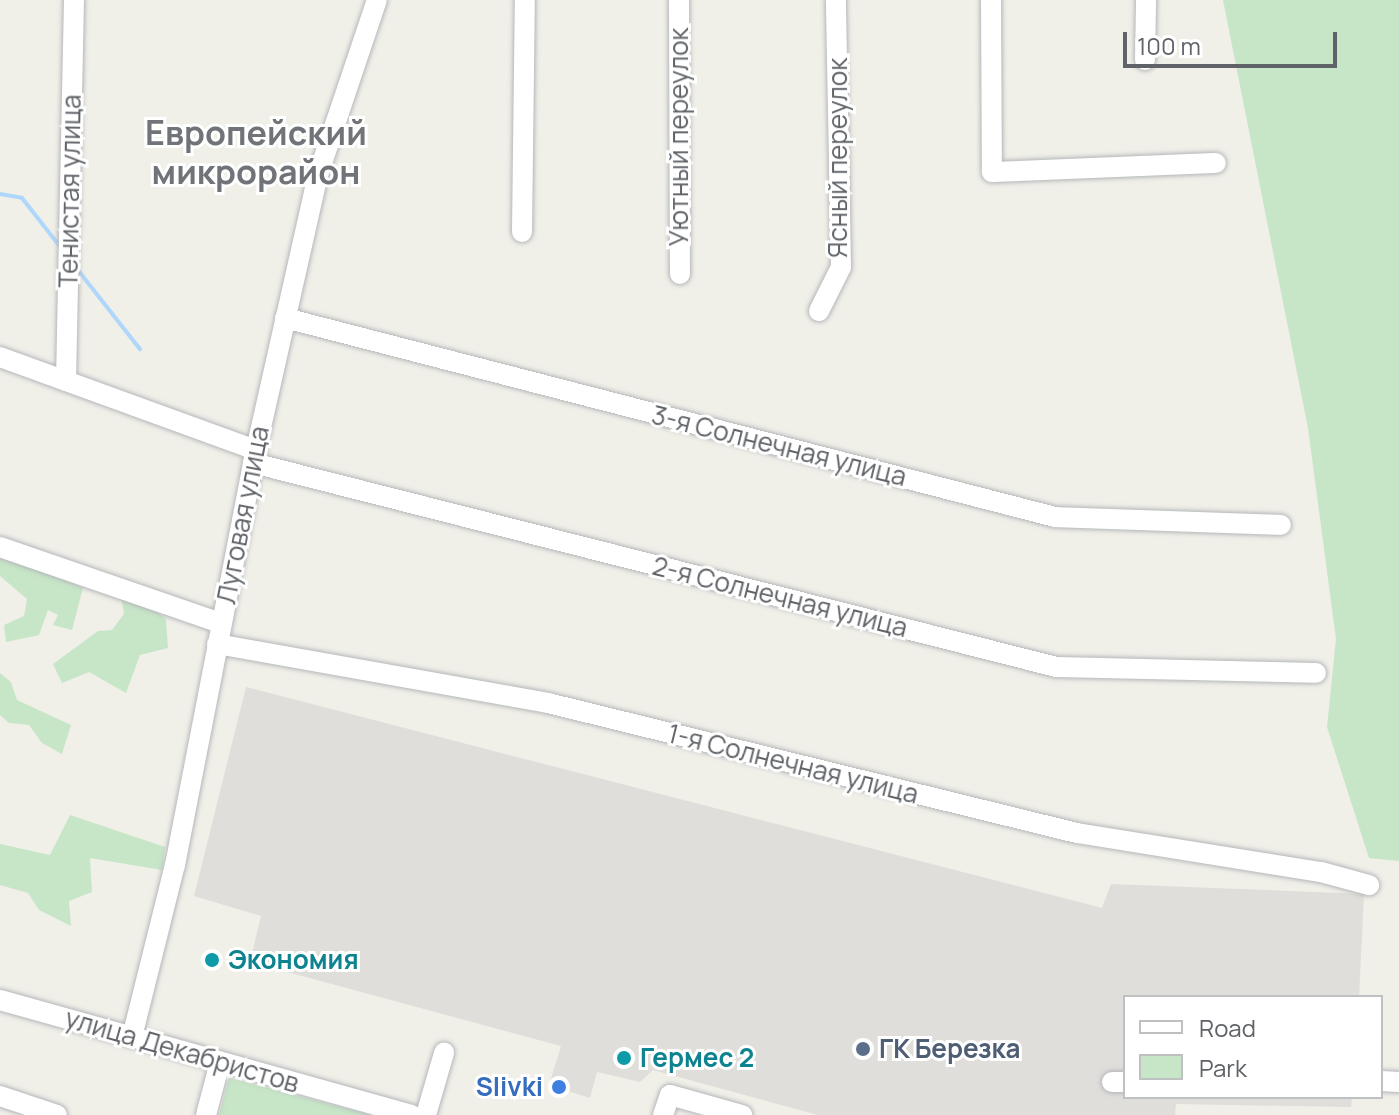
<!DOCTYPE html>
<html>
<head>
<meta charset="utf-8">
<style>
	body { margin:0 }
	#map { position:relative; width:1399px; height:1115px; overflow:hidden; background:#f0efe8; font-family:Manrope,sans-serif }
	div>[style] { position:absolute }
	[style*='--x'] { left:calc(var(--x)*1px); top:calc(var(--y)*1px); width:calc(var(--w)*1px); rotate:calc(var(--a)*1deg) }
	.industrial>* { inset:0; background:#dfdeda }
	.green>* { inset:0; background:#c6e6c7 }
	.stream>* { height:4px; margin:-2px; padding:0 2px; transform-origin:2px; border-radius:2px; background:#aed7fb }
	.roads { filter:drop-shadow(0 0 2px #b5b7bb) drop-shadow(0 0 2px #b5b7bb) }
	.minor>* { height:20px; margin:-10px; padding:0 10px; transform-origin:10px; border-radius:10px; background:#fff }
	.dots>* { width:22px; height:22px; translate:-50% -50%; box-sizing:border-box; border:4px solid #fff; border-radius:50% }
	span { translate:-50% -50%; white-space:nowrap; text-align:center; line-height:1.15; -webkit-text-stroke:6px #fff; paint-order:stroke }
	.street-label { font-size:26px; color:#5f6267 }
	.culture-label { font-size:26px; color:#0d838f; font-weight:700 }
	.left { translate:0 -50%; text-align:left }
	.service-label { font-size:26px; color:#4e5e75; font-weight:700 }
	.shop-label { font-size:26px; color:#366cbe; font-weight:700 }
	.right { translate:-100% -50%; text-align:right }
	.district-label { font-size:34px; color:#707479; font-weight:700 }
	.legend { position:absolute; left:1123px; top:995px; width:260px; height:104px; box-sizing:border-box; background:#fff; border:2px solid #bfc0c2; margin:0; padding:10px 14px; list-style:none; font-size:24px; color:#5f6267 }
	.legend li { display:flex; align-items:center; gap:16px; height:40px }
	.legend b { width:40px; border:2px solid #bfc0c2 }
	.scale { position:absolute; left:1123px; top:32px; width:214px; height:36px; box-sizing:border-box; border:4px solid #5f6267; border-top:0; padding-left:10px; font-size:24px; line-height:28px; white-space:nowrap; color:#5f6267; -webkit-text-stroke:6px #fff; paint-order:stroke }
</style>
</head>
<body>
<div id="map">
	<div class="industrial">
		<div style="clip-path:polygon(246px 687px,1102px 908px,1111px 884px,1364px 894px,1359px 997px,1125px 997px,1125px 1097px,1352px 1097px,1351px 1107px,1176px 1104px,1175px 1115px,818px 1115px,653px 1070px,640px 1082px,597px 1072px,590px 1098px,549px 1085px,561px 1046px,250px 962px,261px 916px,194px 896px)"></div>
	</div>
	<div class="green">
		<div style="clip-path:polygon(1223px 0,1399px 0,1399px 861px,1369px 858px,1327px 727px,1336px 639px,1308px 428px)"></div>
		<div style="clip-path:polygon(0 552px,83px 588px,72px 630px,53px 625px,58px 615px,48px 610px,39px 635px,6px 642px,4px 625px,24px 616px,27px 599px,0 576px)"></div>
		<div style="clip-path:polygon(121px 596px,144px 601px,166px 619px,168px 648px,140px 655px,126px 693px,89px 672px,62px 683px,53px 664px,98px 631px,112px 630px,124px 614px)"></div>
		<div style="clip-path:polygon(0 673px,11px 682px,17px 700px,71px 725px,62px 754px,42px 743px,29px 725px,9px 723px,0 715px)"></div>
		<div style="clip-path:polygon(70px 815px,165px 847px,162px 870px,90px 858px,92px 892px,69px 901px,71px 926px,39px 910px,28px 893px,0 885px,0 844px,50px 855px)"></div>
		<div style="clip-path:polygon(229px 1078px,371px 1115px,219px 1115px)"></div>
	</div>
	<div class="stream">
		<div style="--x:0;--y:194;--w:22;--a:10"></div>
		<div style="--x:22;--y:198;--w:65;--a:51.9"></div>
		<div style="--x:77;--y:269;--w:102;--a:51.8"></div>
	</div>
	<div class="roads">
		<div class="minor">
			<div style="--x:679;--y:0;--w:274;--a:89.8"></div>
			<div style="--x:991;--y:0;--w:172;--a:89.7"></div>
			<div style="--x:992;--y:172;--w:224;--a:-2.3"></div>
			<div style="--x:1145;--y:60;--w:60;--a:-89"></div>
			<div style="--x:522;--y:232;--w:232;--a:-89.3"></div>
			<div style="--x:819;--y:311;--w:49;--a:-63.4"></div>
			<div style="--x:841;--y:267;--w:267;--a:-91.1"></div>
			<div style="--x:285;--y:318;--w:795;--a:14.49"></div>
			<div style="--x:1055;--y:517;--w:226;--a:2"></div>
			<div style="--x:0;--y:357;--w:272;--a:20"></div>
			<div style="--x:66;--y:381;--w:381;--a:-88.8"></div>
			<div style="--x:253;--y:463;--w:829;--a:14.25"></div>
			<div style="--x:1056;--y:667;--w:260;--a:1.3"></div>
			<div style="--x:0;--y:547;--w:234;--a:19"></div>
			<div style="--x:217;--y:644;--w:336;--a:10.1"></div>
			<div style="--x:548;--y:703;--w:545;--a:13.81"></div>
			<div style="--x:1077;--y:833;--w:247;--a:9.1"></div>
			<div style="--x:1321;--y:872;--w:50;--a:15.2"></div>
			<div style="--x:0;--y:1000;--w:427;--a:15.6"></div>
			<div style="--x:132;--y:1037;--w:177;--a:-76"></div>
			<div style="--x:175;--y:865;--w:409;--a:-79"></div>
			<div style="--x:253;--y:463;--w:292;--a:-77.3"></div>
			<div style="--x:317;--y:178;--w:188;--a:-71.4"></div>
			<div style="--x:1381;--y:1081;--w:18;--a:3"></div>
			<div style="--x:1112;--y:1082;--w:13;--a:0"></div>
			<div style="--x:0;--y:1096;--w:60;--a:18.4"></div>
			<div style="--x:206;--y:1115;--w:55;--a:-75.2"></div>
			<div style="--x:426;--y:1115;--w:65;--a:-73.8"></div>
			<div style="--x:663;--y:1115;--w:21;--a:-71"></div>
			<div style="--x:670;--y:1095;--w:75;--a:15.5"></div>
		</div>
	</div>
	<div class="dots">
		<div style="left:212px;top:960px;background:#0f9aa8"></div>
		<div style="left:863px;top:1049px;background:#5c6f8a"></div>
		<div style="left:624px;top:1058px;background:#0f9aa8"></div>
		<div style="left:559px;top:1087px;background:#3f7fe0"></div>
	</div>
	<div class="street-label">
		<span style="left:679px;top:137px;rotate:-90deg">Уютный переулок</span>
		<span style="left:838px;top:158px;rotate:-90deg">Ясный переулок</span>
		<span style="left:70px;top:191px;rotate:-89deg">Тенистая улица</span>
		<span style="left:779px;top:446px;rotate:14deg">3-я Солнечная улица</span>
		<span style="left:243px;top:515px;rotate:-79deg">Луговая улица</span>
		<span style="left:780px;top:597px;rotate:14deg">2-я Солнечная улица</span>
		<span style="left:793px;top:764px;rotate:14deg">1-я Солнечная улица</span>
		<span style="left:182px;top:1051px;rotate:16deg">улица Декабристов</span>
	</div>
	<div class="culture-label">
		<span class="left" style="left:228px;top:960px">Экономия</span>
		<span class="left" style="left:640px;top:1058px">Гермес 2</span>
	</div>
	<div class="service-label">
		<span class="left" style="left:879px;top:1049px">ГК Березка</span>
	</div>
	<div class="shop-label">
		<span class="right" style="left:543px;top:1087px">Slivki</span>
	</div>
	<div class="district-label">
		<span style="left:256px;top:152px">Европейский<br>микрорайон</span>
	</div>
	<ul class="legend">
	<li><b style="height:10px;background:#fff"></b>Road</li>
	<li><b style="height:22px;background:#c6e6c7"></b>Park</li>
	</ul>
	<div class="scale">100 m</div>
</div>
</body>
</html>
